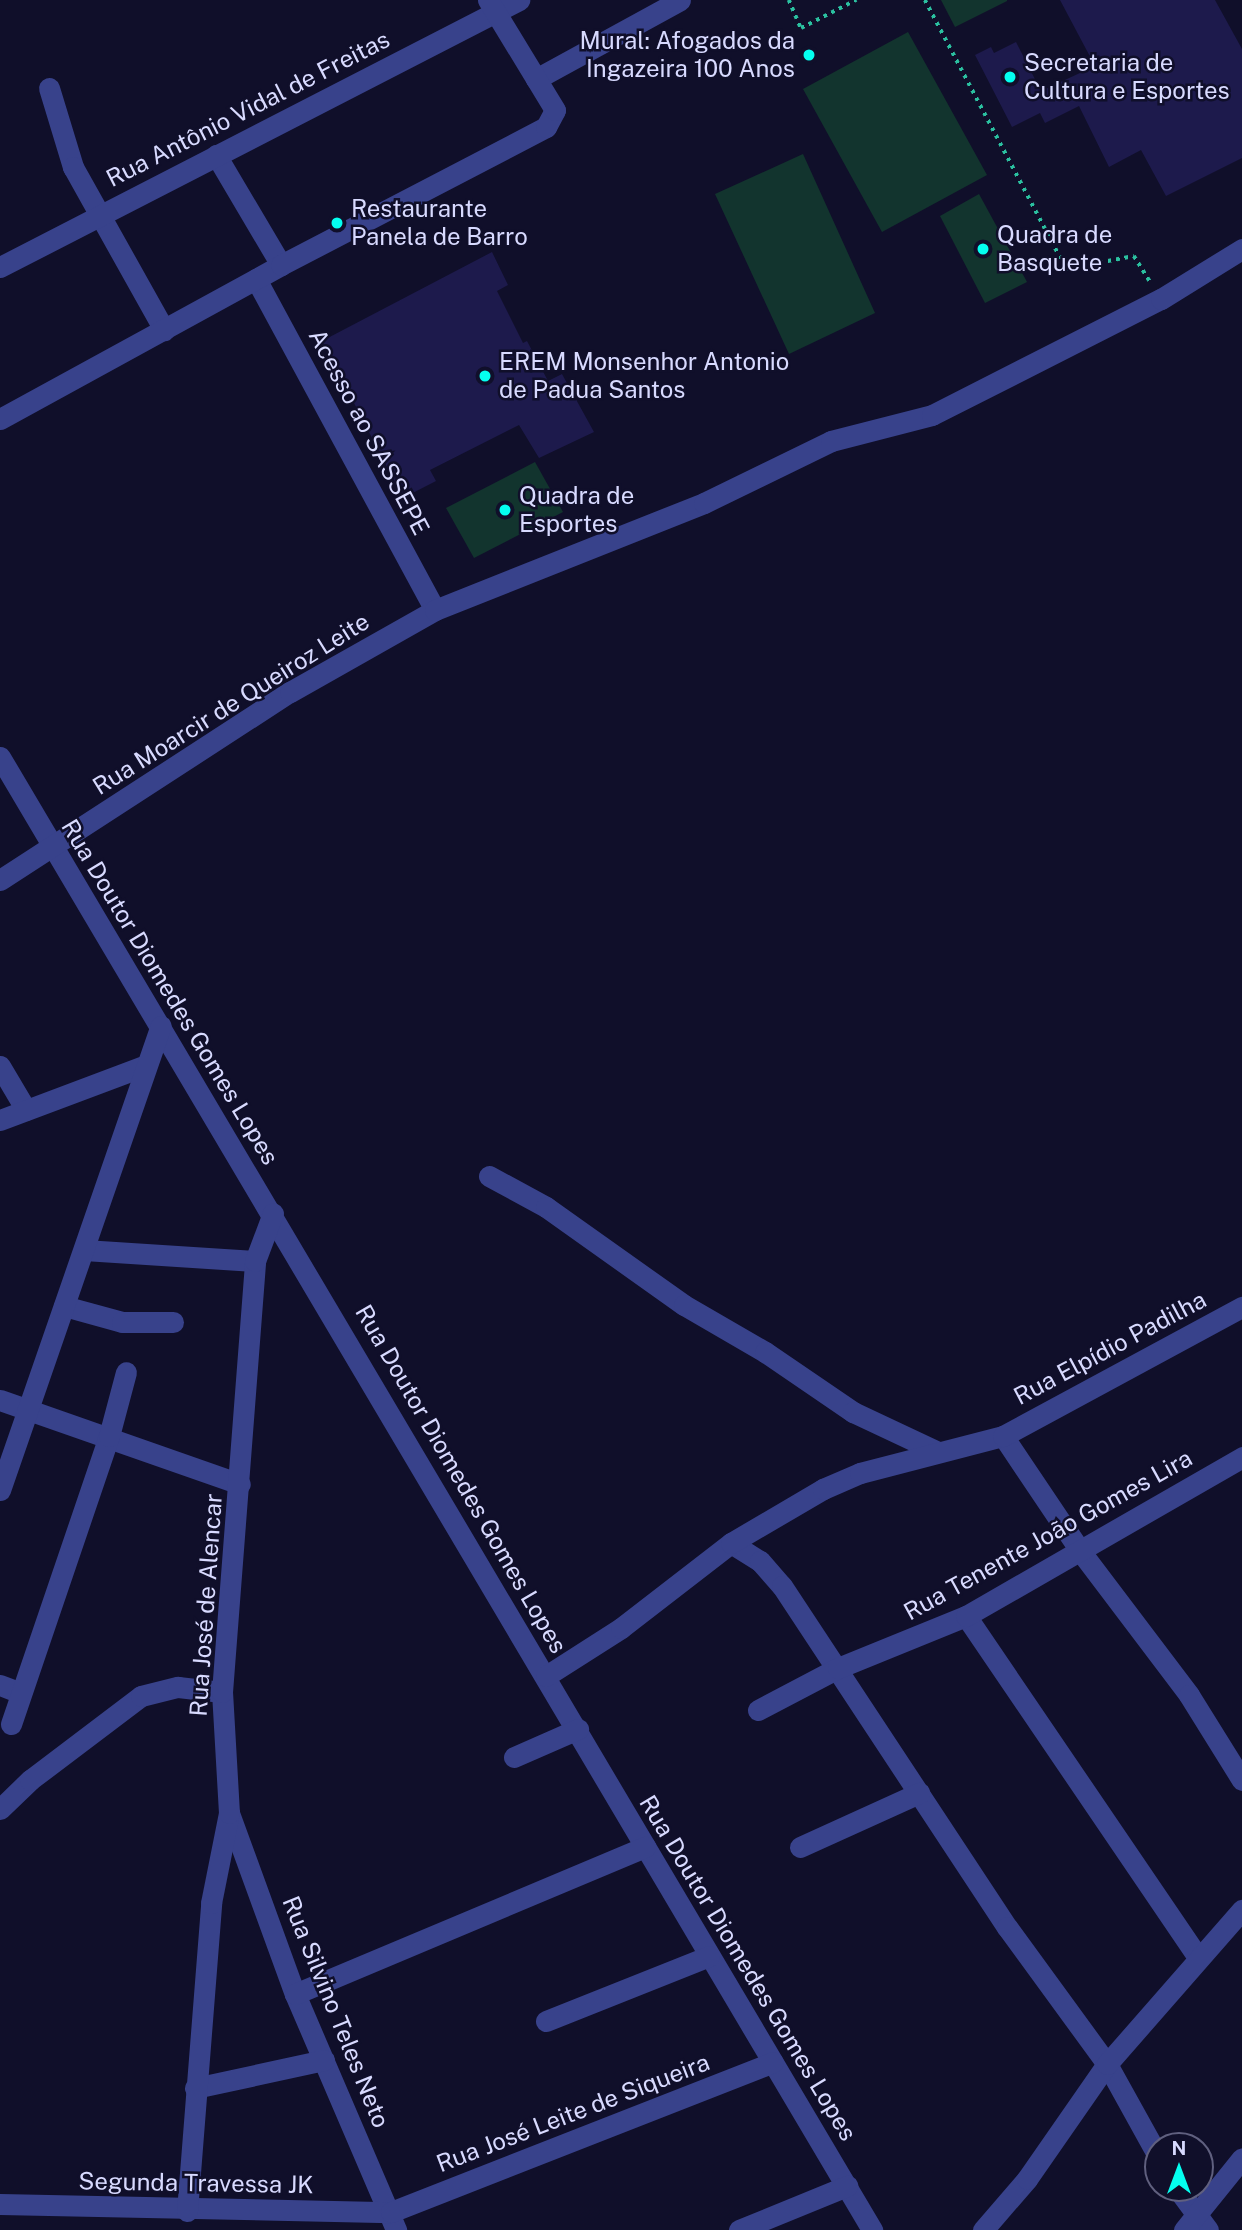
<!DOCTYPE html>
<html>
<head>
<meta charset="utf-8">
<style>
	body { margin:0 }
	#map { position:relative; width:1242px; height:2230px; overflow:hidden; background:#100f2a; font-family:"Public Sans",sans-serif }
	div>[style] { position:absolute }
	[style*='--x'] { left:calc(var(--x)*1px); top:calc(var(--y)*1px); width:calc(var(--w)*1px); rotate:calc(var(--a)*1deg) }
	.green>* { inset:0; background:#12342e }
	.building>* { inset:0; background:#1d1a4c }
	.path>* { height:3.5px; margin-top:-1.75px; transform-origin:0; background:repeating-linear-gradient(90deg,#2bc1a0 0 3.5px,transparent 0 8.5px) }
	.minor>* { height:21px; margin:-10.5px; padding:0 10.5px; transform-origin:10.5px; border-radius:10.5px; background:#38428b }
	.dots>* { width:19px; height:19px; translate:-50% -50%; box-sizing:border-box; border:4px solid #100f2a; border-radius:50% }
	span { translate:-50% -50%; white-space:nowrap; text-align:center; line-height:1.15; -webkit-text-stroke:5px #100f2a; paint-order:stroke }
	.poi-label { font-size:24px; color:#d8daff }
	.right { translate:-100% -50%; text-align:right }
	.left { translate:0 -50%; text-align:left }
	.street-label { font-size:24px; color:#d8daff }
	.north { position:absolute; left:1144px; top:2132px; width:70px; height:70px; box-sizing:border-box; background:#100f2a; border:2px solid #60607f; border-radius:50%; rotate:0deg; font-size:19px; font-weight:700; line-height:28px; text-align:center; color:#d8daff }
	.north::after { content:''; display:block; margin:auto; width:24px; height:32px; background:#04fff0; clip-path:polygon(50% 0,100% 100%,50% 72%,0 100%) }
</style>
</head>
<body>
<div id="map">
	<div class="green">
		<div style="clip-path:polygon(941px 0,1007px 0,1007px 1px,955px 27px)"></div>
		<div style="clip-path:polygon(908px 32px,987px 175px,882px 232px,803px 89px)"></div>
		<div style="clip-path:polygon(803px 154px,875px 313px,789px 354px,715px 194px)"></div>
		<div style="clip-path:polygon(979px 194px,1027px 282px,985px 303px,940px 216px)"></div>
		<div style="clip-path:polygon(535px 462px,563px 512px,474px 558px,446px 508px)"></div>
	</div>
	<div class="building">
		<div style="clip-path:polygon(1060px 0,1215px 0,1242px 49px,1242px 158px,1166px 196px,1141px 150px,1109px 167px,1079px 106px,1045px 123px,1040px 113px,1012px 127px,975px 55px,991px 47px,994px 53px,1016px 42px,1041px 91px,1095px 66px)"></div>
		<div style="clip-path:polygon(492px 252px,508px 285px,497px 291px,523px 343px,527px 341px,548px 381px,562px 374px,594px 432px,539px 458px,519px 425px,430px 470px,436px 481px,403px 498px,322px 341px)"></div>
	</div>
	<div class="path">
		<div style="--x:789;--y:0;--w:30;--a:67"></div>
		<div style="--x:801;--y:28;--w:62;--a:-27"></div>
		<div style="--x:925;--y:0;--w:304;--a:62.3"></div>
		<div style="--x:1066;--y:269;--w:69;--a:-10.8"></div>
		<div style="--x:1134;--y:256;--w:32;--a:58"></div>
	</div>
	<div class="minor">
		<div style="--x:536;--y:79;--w:164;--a:-28.7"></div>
		<div style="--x:49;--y:88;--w:83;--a:73.1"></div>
		<div style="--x:73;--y:167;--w:187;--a:60.8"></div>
		<div style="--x:216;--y:155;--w:128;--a:59.4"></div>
		<div style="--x:0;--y:267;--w:584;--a:-27.22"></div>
		<div style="--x:256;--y:279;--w:376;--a:61.6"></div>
		<div style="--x:0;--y:419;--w:320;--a:-28.7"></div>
		<div style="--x:281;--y:265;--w:299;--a:-27.5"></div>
		<div style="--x:546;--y:127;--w:19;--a:-62"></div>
		<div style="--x:555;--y:110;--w:129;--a:-121.3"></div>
		<div style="--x:0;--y:757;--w:1712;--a:59.37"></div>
		<div style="--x:0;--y:880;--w:346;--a:-33"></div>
		<div style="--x:290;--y:692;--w:167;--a:-29.5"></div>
		<div style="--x:435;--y:610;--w:289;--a:-21.7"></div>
		<div style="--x:704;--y:503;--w:141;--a:-26"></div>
		<div style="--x:831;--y:441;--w:104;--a:-14.4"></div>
		<div style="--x:932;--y:415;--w:257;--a:-26.9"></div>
		<div style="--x:1161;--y:299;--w:95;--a:-31.7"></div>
		<div style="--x:0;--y:1066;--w:51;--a:59.4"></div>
		<div style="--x:0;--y:1120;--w:156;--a:-20.6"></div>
		<div style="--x:489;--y:1176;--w:65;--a:28.5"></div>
		<div style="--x:546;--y:1207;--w:169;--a:35.4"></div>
		<div style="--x:684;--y:1305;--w:94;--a:30.1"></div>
		<div style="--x:765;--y:1352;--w:107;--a:34.3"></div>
		<div style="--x:853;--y:1412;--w:94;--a:25.2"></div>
		<div style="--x:84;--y:1250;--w:171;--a:3.7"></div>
		<div style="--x:64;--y:1306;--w:60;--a:15.4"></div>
		<div style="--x:122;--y:1322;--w:51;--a:0"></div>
		<div style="--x:0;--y:1400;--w:254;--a:19.3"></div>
		<div style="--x:1003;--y:1436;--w:140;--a:56.1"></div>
		<div style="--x:1081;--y:1552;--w:179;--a:52.9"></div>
		<div style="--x:1189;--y:1695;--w:100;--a:58.1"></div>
		<div style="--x:0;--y:1490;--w:491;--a:-70.9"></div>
		<div style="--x:731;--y:1543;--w:34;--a:32"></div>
		<div style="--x:760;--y:1561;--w:33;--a:49"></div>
		<div style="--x:782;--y:1586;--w:409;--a:56.6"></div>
		<div style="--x:1007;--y:1927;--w:170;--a:53.9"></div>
		<div style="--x:1107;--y:2064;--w:105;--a:61"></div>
		<div style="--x:966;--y:1616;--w:412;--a:55.8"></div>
		<div style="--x:546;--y:1676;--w:89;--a:-32.6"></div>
		<div style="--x:621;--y:1628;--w:139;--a:-37.7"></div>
		<div style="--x:731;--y:1543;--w:107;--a:-30.4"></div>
		<div style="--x:823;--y:1489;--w:40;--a:-23.4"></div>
		<div style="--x:860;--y:1473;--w:148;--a:-14.5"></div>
		<div style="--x:1003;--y:1436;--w:272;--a:-28.4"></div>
		<div style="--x:0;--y:1685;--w:22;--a:21"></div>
		<div style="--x:758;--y:1710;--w:90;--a:-27.7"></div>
		<div style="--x:838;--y:1668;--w:138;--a:-22.1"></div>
		<div style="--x:966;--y:1616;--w:319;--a:-29.9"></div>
		<div style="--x:11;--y:1724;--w:304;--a:-71.2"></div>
		<div style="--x:109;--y:1436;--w:66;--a:-75.1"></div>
		<div style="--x:514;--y:1757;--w:70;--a:-23.6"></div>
		<div style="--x:0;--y:1809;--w:42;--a:-44"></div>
		<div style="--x:30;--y:1780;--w:139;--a:-37.1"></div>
		<div style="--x:141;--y:1696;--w:38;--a:-14"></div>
		<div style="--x:178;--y:1687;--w:44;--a:6.5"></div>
		<div style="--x:229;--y:1813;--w:193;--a:70"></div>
		<div style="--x:295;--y:1994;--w:257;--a:66.8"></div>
		<div style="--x:800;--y:1847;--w:131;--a:-24.4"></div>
		<div style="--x:295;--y:1994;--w:380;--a:-22.8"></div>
		<div style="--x:546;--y:2021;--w:175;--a:-21.7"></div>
		<div style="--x:195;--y:2088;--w:132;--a:-12.2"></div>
		<div style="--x:1177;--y:2188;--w:52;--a:53.6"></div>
		<div style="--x:0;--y:2204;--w:391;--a:1.2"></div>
		<div style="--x:391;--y:2212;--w:410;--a:-21.4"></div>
		<div style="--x:187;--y:2211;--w:309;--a:-85.5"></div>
		<div style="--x:211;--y:1903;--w:92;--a:-78.7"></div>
		<div style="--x:229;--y:1813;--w:121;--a:-93.3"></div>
		<div style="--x:222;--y:1692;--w:432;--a:-85.6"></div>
		<div style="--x:255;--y:1261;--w:51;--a:-69.4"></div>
		<div style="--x:739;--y:2230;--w:117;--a:-22.2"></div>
		<div style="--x:983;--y:2230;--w:67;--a:-49.2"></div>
		<div style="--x:1027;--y:2179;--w:140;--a:-55.2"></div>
		<div style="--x:1107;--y:2064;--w:205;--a:-48.8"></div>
		<div style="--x:1184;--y:2230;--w:92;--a:-51.1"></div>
	</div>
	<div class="dots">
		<div style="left:809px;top:55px;background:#04fff0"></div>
		<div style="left:1010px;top:77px;background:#04fff0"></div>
		<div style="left:337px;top:223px;background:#04fff0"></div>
		<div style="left:983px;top:249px;background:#04fff0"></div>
		<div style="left:485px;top:376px;background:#04fff0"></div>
		<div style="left:505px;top:510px;background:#04fff0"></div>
	</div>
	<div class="poi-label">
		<span class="right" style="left:795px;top:55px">Mural: Afogados da<br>Ingazeira 100 Anos</span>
		<span class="left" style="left:1024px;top:77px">Secretaria de<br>Cultura e Esportes</span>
		<span class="left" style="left:351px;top:223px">Restaurante<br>Panela de Barro</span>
		<span class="left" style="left:997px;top:249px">Quadra de<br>Basquete</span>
		<span class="left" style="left:499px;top:376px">EREM Monsenhor Antonio<br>de Padua Santos</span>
		<span class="left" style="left:519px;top:510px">Quadra de<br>Esportes</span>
	</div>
	<div class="street-label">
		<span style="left:248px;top:109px;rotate:-27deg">Rua Antônio Vidal de Freitas</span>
		<span style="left:369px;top:432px;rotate:62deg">Acesso ao SASSEPE</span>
		<span style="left:231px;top:704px;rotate:-32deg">Rua Moarcir de Queiroz Leite</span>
		<span style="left:170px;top:992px;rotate:59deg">Rua Doutor Diomedes Gomes Lopes</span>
		<span style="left:1110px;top:1348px;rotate:-28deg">Rua Elpídio Padilha</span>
		<span style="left:461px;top:1479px;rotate:60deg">Rua Doutor Diomedes Gomes Lopes</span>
		<span style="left:1048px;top:1535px;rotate:-29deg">Rua Tenente João Gomes Lira</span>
		<span style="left:206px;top:1605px;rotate:-86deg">Rua José de Alencar</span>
		<span style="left:748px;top:1968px;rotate:59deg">Rua Doutor Diomedes Gomes Lopes</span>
		<span style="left:336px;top:2012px;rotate:68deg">Rua Silvino Teles Neto</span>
		<span style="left:573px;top:2113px;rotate:-21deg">Rua José Leite de Siqueira</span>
		<span style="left:196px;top:2183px;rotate:1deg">Segunda Travessa JK</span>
	</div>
	<div class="north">N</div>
</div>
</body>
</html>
